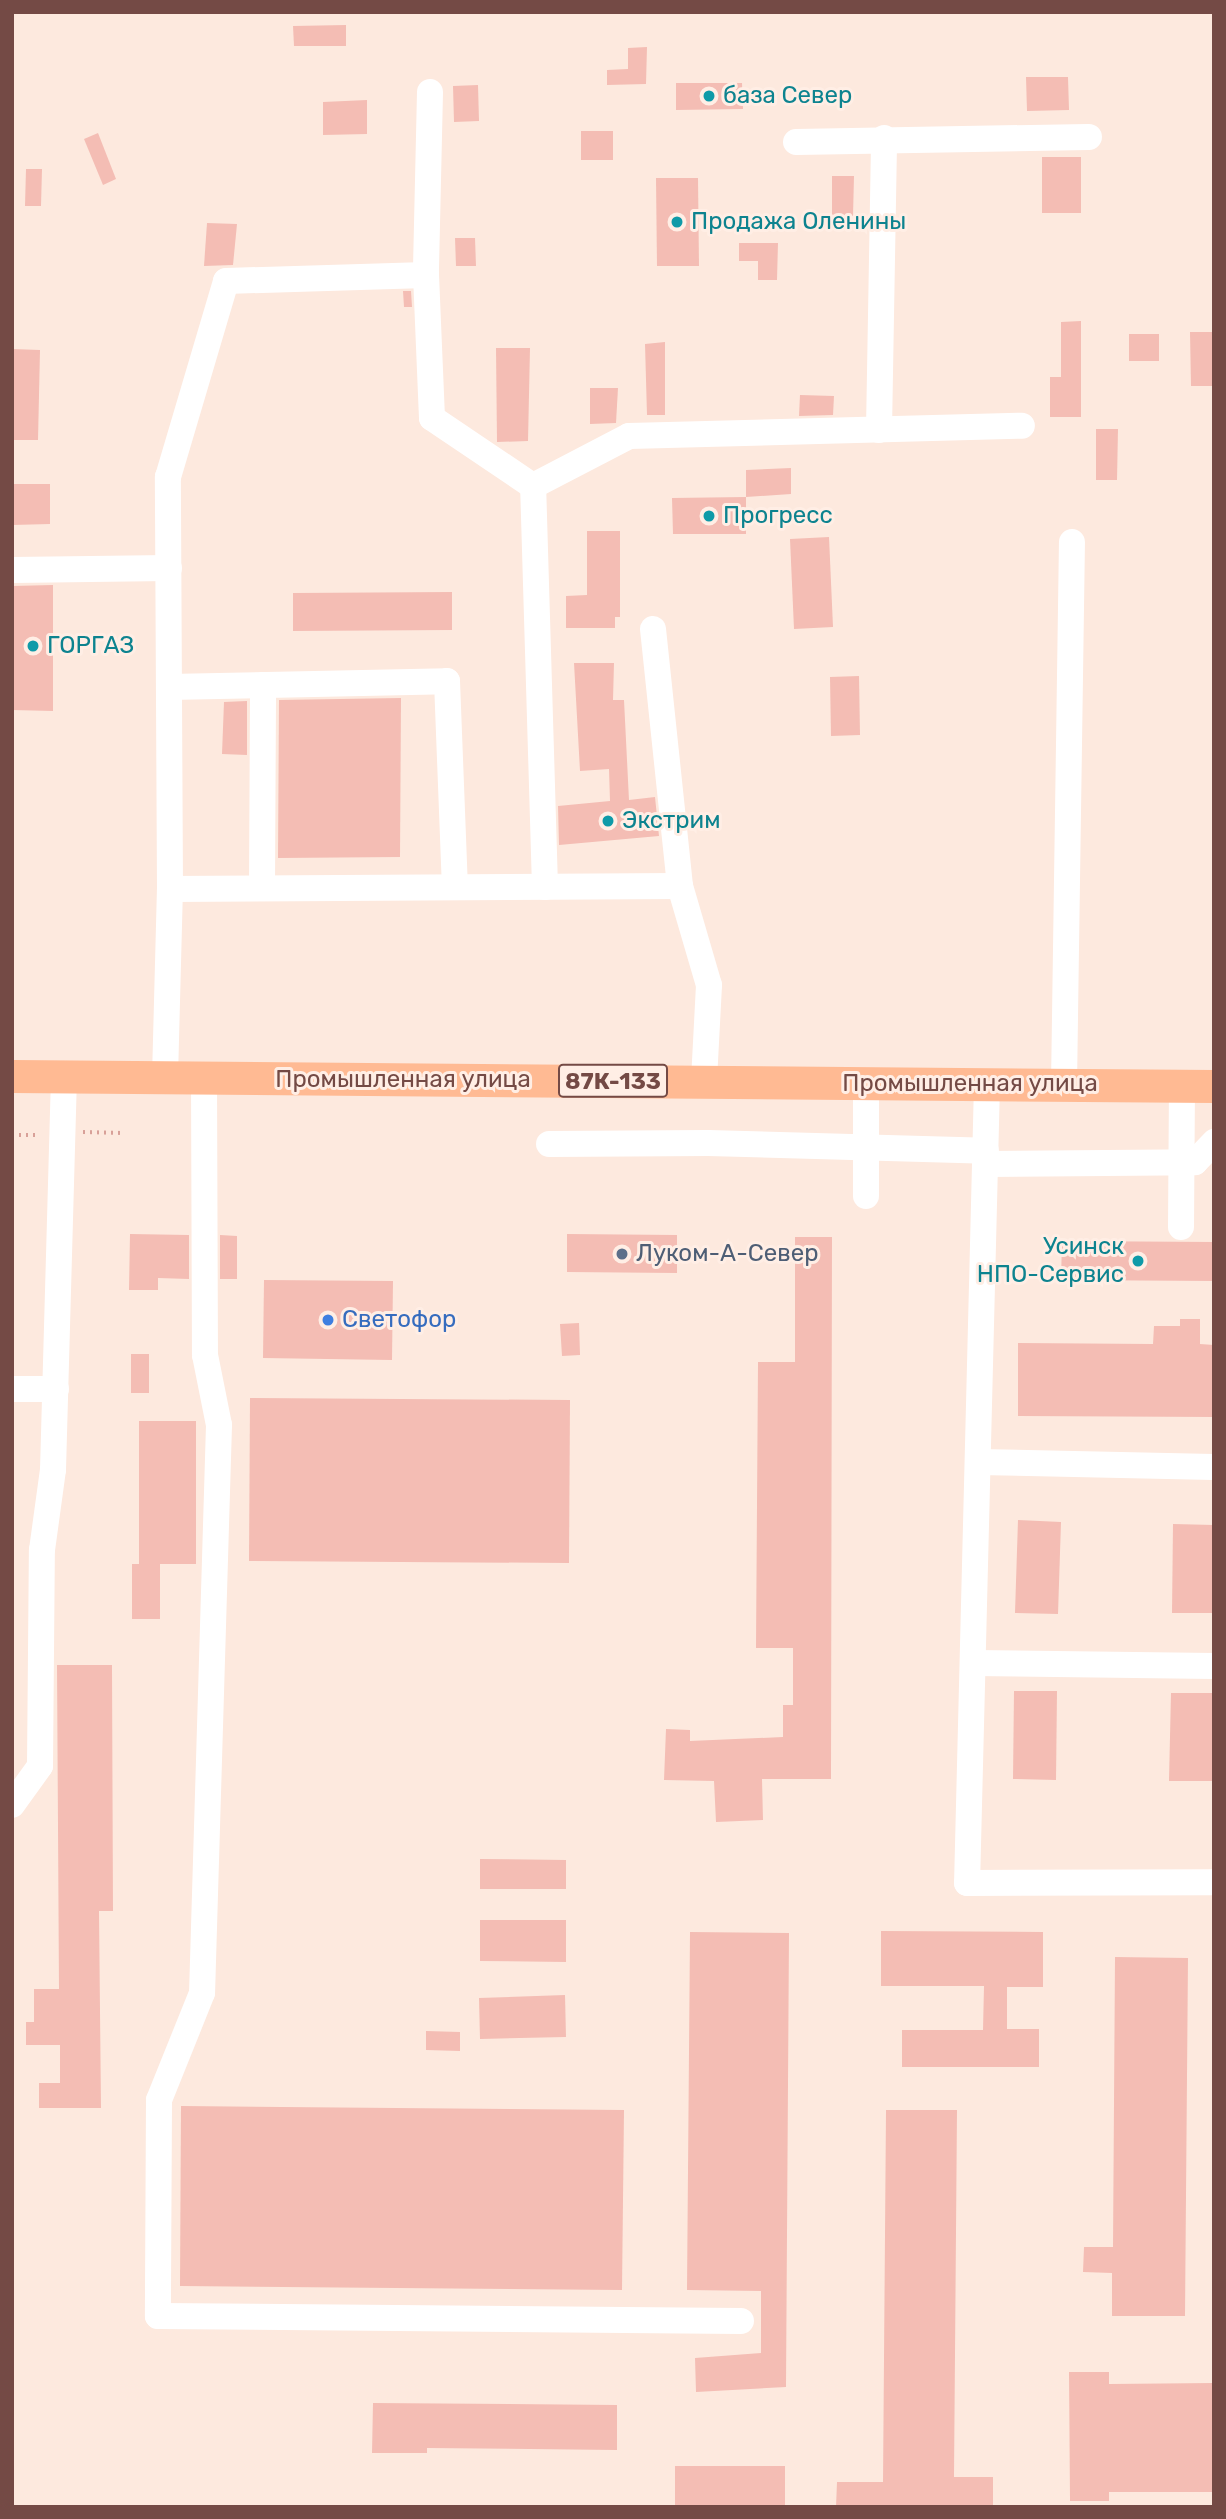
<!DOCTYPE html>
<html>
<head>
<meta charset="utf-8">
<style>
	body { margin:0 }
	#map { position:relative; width:1226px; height:2519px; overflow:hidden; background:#fde9de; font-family:Rubik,sans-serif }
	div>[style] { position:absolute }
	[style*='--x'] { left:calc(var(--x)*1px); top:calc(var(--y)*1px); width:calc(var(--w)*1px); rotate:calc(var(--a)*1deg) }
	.building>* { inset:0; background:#f4bdb4 }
	.path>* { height:3.5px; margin-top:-1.75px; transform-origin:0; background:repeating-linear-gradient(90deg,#d8a098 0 2px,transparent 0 7px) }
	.minor>* { height:26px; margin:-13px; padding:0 13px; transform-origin:13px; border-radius:13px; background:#fff }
	.major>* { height:33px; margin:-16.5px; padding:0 16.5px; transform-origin:16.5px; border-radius:16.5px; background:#ffba93 }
	.dots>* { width:19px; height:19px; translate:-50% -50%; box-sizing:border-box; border:4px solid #ffeee5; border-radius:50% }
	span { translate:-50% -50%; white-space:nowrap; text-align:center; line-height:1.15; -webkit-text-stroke:6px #ffeee5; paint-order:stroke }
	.shield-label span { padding:2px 5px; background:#ffeee5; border:2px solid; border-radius:5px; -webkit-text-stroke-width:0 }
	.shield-label { font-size:23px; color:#744a45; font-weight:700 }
	.culture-label { font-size:24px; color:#0d838f }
	.left { translate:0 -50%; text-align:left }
	.right { translate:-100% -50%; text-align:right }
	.street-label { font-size:24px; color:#744a45 }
	.service-label { font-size:24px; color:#4e5e75 }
	.shop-label { font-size:24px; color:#366cbe }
	.frame { position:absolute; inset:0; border:14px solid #744a45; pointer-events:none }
</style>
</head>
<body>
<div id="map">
	<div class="building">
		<div style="clip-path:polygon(346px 25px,346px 46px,294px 46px,293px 26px)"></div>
		<div style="clip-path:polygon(647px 47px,646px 84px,607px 85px,607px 70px,628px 69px,628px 48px)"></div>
		<div style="clip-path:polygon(1026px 77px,1068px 77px,1069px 110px,1027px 111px)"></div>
		<div style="clip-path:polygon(676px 83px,742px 83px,743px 109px,676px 110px)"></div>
		<div style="clip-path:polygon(478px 85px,479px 121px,454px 122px,453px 86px)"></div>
		<div style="clip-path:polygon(367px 100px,367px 134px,323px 135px,323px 102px)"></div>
		<div style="clip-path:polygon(581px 131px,613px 131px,613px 160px,581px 160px)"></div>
		<div style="clip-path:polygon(98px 133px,116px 179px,103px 185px,84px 139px)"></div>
		<div style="clip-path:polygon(1042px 157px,1081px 157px,1081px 213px,1042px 213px)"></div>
		<div style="clip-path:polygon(26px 169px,42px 169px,41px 206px,25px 206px)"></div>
		<div style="clip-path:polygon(832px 176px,854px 176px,853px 216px,832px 216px)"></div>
		<div style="clip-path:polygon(656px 178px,698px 178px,699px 266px,657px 266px)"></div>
		<div style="clip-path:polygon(207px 223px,237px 224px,233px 265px,204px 266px)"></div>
		<div style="clip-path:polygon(455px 238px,475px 238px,476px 266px,456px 266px)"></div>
		<div style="clip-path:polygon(739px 243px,778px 243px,777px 280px,758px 280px,758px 261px,739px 261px)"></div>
		<div style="clip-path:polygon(403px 291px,411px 291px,412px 307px,404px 307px)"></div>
		<div style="clip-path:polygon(1081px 321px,1081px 417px,1050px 417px,1050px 377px,1061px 377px,1061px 322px)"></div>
		<div style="clip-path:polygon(1190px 332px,1214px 332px,1214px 386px,1191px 386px)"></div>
		<div style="clip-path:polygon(1129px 334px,1159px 334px,1159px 361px,1129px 361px)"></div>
		<div style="clip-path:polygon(665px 342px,665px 415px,647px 415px,645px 344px)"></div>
		<div style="clip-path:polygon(496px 348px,530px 348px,528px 441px,497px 442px)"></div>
		<div style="clip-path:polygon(12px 349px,40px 350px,38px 440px,12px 440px)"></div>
		<div style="clip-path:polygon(590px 388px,618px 388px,616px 423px,590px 424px)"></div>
		<div style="clip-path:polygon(800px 395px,834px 396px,833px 415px,799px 416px)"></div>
		<div style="clip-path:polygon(1096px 429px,1118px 429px,1117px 480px,1096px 480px)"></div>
		<div style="clip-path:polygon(791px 468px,791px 494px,746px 497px,746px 470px)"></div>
		<div style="clip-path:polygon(12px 484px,50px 484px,50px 524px,12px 525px)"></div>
		<div style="clip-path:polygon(746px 497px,746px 534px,673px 534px,672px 498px)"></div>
		<div style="clip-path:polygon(587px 531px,620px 531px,620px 617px,615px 617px,615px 628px,566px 628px,566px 596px,587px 595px)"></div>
		<div style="clip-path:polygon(829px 537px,833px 627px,794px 629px,790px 539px)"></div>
		<div style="clip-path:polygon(53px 585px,53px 711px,12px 710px,12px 586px)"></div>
		<div style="clip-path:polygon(452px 592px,452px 630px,293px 631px,293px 593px)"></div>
		<div style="clip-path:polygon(574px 663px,614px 663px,613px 700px,624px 700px,629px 800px,655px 797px,659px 836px,559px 845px,558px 806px,610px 801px,609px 769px,580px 771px)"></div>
		<div style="clip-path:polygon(859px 676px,860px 735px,831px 736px,830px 677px)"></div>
		<div style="clip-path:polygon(401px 698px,400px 857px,278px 858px,279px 700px)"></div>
		<div style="clip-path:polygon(247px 701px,247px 755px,222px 754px,224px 702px)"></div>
		<div style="clip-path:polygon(130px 1234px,189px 1235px,189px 1279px,158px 1278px,158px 1290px,129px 1290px)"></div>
		<div style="clip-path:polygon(567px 1234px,677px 1235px,677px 1273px,567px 1272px)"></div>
		<div style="clip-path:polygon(220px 1235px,237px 1236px,237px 1279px,220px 1279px)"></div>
		<div style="clip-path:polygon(795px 1237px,832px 1237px,831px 1779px,762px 1779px,763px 1820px,716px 1822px,714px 1781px,664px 1780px,666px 1729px,690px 1730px,690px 1741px,783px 1737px,783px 1705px,793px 1705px,793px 1648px,756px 1648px,758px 1362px,795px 1362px)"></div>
		<div style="clip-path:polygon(1062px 1241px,1214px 1242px,1214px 1281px,1061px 1280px)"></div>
		<div style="clip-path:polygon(264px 1280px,393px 1281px,392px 1360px,263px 1358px)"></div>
		<div style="clip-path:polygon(1180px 1319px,1200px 1319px,1200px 1344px,1214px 1345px,1214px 1417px,1018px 1416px,1018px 1343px,1153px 1344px,1154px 1326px,1180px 1326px)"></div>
		<div style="clip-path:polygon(579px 1323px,580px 1355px,562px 1356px,560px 1324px)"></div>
		<div style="clip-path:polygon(131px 1354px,149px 1354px,149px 1393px,131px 1393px)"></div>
		<div style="clip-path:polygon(250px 1398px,570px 1400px,569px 1563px,249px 1561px)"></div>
		<div style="clip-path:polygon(139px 1421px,196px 1421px,196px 1564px,160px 1564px,160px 1619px,132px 1619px,132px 1564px,139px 1564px)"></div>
		<div style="clip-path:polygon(1018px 1520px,1061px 1522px,1058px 1614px,1015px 1613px)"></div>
		<div style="clip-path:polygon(1173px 1524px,1214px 1525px,1214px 1613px,1172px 1613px)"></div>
		<div style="clip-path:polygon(57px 1665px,112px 1665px,113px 1911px,99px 1911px,101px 2108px,39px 2108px,39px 2083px,60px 2083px,60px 2045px,26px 2045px,26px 2022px,34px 2022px,34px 1989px,59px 1989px)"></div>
		<div style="clip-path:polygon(1014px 1691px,1057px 1691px,1056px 1780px,1013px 1779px)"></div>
		<div style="clip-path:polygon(1171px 1693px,1213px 1693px,1212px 1781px,1169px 1781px)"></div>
		<div style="clip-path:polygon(480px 1859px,566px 1860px,566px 1889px,480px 1889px)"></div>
		<div style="clip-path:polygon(480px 1920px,566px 1920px,566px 1962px,480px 1961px)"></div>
		<div style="clip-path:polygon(881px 1931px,1043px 1932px,1043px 1987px,1007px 1987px,1007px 2029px,1039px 2029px,1039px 2067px,902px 2067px,902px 2030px,983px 2030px,984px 1986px,881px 1986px)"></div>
		<div style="clip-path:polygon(690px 1932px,789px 1933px,786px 2387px,696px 2392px,695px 2358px,761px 2353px,761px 2291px,687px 2290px)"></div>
		<div style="clip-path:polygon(1115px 1957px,1188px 1958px,1185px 2316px,1112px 2316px,1112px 2273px,1083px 2272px,1084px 2247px,1113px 2247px)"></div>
		<div style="clip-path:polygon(565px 1995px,566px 2037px,480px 2039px,479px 1998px)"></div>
		<div style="clip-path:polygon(426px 2031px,460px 2032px,460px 2051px,426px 2050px)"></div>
		<div style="clip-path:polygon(181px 2106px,624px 2110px,622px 2290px,180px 2286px)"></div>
		<div style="clip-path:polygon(886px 2110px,957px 2110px,954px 2477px,993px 2477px,993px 2507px,836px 2507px,837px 2482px,883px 2482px)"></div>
		<div style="clip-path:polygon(1069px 2372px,1109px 2372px,1109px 2384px,1214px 2383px,1214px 2492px,1109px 2492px,1109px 2501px,1070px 2501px)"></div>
		<div style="clip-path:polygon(373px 2403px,617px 2405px,617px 2450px,427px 2448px,427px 2453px,372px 2453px)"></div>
		<div style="clip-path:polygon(675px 2466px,785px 2466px,785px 2507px,675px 2507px)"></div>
	</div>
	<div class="path">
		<div style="--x:83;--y:1132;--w:40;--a:1.4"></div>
		<div style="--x:12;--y:1135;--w:28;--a:0"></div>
	</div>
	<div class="minor">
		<div style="--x:430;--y:92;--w:183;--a:91.3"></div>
		<div style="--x:426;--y:275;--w:143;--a:87.6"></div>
		<div style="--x:432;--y:418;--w:122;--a:34"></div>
		<div style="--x:796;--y:142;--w:293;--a:-1"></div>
		<div style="--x:879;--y:430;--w:292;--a:-89"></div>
		<div style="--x:12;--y:570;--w:157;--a:-0.7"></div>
		<div style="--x:653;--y:629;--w:258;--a:84"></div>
		<div style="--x:680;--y:886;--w:103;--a:73.7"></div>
		<div style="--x:709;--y:985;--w:97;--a:93"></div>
		<div style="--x:169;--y:687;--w:278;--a:-1.2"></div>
		<div style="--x:447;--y:681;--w:206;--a:87.8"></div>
		<div style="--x:545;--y:887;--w:401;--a:-91.7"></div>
		<div style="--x:533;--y:486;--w:108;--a:-27.5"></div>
		<div style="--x:629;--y:436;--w:393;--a:-1.5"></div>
		<div style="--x:262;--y:888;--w:203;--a:-89.7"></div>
		<div style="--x:170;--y:889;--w:510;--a:-0.34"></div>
		<div style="--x:165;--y:1078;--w:189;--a:-88.5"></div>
		<div style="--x:170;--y:889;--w:412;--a:-90.3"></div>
		<div style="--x:168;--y:477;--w:204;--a:-73.5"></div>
		<div style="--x:226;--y:281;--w:200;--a:-1.7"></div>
		<div style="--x:204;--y:1078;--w:277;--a:89.8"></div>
		<div style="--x:205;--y:1355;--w:71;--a:78.7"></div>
		<div style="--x:219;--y:1425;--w:568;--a:91.71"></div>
		<div style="--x:202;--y:1993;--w:115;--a:111.9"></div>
		<div style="--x:159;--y:2100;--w:216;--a:90.3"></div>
		<div style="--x:158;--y:2316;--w:583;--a:0.49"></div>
		<div style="--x:987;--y:1084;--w:799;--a:91.43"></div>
		<div style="--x:967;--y:1883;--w:247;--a:-0.2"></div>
		<div style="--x:1064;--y:1085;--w:543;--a:-89.16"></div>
		<div style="--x:549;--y:1144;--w:159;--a:-0.4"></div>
		<div style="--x:708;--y:1143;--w:278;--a:1.6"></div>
		<div style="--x:986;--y:1164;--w:209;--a:-0.5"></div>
		<div style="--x:1195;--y:1162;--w:28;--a:-46"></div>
		<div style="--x:866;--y:1196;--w:113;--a:-90"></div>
		<div style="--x:1181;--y:1227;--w:141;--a:-89.6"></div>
		<div style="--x:12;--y:1389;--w:44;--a:0"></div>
		<div style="--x:978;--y:1462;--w:236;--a:1.2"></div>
		<div style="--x:973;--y:1663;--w:241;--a:0.7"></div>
		<div style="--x:12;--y:1805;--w:48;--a:-54.3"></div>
		<div style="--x:40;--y:1766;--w:216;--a:-89.5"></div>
		<div style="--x:42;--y:1550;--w:81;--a:-82.2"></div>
		<div style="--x:53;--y:1470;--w:393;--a:-88.4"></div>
	</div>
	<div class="major">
		<div style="--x:12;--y:1076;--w:1202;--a:0.48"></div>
	</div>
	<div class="dots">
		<div style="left:709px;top:96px;background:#0f9aa8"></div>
		<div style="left:677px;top:222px;background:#0f9aa8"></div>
		<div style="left:709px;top:516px;background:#0f9aa8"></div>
		<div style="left:33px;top:646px;background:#0f9aa8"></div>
		<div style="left:608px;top:821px;background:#0f9aa8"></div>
		<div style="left:622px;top:1254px;background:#5c6f8a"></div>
		<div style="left:1138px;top:1261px;background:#0f9aa8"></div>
		<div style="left:328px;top:1320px;background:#3f7fe0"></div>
	</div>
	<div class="shield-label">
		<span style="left:613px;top:1081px">87К-133</span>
	</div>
	<div class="culture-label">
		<span class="left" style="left:723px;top:96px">база Север</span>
		<span class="left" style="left:691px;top:222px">Продажа Оленины</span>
		<span class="left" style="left:723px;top:516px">Прогресс</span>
		<span class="left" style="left:47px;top:646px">ГОРГАЗ</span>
		<span class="left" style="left:622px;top:821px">Экстрим</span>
		<span class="right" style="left:1124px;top:1261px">Усинск<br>НПО-Сервис</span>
	</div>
	<div class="street-label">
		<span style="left:403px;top:1080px">Промышленная улица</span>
		<span style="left:970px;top:1084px">Промышленная улица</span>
	</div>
	<div class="service-label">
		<span class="left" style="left:636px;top:1254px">Луком-А-Север</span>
	</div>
	<div class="shop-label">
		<span class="left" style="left:342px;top:1320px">Светофор</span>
	</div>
	<div class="frame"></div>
</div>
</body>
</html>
